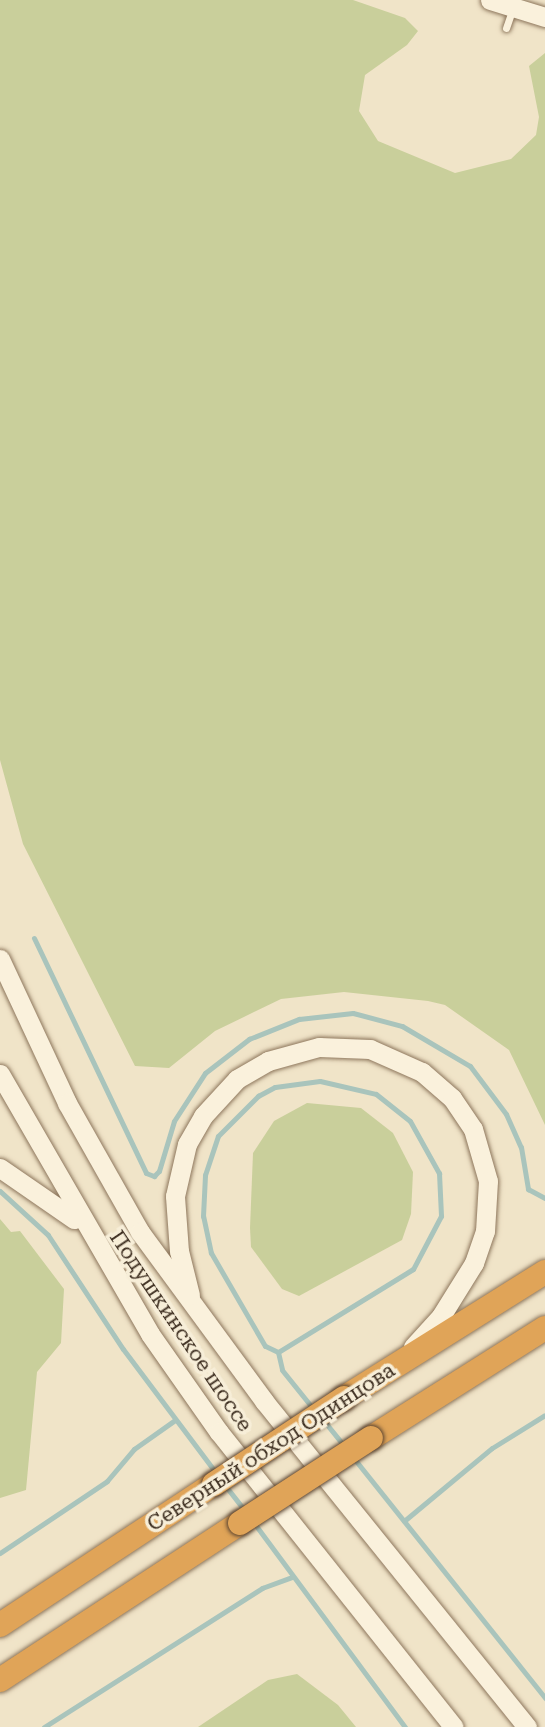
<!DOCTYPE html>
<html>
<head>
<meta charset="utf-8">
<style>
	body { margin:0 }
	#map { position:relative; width:545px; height:1727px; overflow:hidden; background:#f0e4c8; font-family:"Roboto Serif",serif }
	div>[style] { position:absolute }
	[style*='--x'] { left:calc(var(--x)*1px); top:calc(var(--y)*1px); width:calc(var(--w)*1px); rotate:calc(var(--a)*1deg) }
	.green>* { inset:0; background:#c9cf9b }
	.stream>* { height:5px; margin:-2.5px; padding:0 2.5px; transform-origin:2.5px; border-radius:2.5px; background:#a9c4bc }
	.roads { filter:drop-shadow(0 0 2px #8d765c) drop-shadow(0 0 2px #8d765c) }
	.lane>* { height:7px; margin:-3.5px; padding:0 3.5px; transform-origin:3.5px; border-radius:3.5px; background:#faf1dc }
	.secondary>* { height:19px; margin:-9.5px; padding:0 9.5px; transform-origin:9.5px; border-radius:9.5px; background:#faf1dc }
	.highway>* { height:24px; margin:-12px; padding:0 12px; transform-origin:12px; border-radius:12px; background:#e0a458 }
	.bridges { filter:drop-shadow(0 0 2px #5b4430) drop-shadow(0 0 2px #5b4430) }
	.highway-bridge>* { height:24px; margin:-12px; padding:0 12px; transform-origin:12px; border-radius:12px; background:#e0a458 }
	span { translate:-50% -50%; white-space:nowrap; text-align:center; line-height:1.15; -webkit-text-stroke:7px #f7eed8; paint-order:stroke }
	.street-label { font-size:21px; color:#3d2e20 }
</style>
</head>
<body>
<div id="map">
	<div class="green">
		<div style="clip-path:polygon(0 0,353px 0,405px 18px,418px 31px,407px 45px,365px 75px,359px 111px,378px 141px,455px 173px,511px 159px,536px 135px,539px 117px,529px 66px,545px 53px,545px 1125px,509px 1050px,445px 1005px,428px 1001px,344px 992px,281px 999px,215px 1031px,169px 1068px,135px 1066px,23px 844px,0 760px)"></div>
		<div style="clip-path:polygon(307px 1103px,361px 1108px,393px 1133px,413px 1172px,411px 1214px,402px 1240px,299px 1296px,282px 1289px,251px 1247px,250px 1228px,253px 1153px,274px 1121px)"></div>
		<div style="clip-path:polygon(0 1219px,11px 1232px,20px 1231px,64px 1289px,61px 1343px,37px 1372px,26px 1490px,0 1498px)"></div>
		<div style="clip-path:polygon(297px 1674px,338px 1705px,356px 1727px,198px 1727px,268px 1680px)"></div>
	</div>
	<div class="stream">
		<div style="--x:34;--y:938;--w:260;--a:64.5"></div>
		<div style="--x:146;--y:1173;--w:9;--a:21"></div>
		<div style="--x:154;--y:1176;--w:7;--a:-45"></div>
		<div style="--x:159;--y:1171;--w:52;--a:-73.3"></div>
		<div style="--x:174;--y:1121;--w:57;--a:-57.1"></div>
		<div style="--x:205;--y:1073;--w:56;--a:-37.7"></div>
		<div style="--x:249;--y:1039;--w:54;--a:-21.8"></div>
		<div style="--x:299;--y:1019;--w:54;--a:-6.3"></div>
		<div style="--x:353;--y:1013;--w:51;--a:14.9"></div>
		<div style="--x:402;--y:1026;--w:79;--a:30.5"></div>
		<div style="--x:470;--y:1066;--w:60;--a:53.1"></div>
		<div style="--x:506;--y:1114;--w:36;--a:66"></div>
		<div style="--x:521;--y:1147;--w:43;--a:80.5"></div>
		<div style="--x:528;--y:1189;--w:19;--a:28"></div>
		<div style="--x:320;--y:1081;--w:57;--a:13.1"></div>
		<div style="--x:376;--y:1094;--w:43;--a:38.5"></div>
		<div style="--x:410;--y:1121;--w:60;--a:60.9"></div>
		<div style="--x:439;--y:1173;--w:43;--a:87.3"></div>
		<div style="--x:441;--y:1216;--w:60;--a:117.8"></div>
		<div style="--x:413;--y:1269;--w:158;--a:148.4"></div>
		<div style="--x:278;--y:1352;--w:14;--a:-155"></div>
		<div style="--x:265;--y:1346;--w:108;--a:-120.1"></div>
		<div style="--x:211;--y:1253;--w:38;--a:-102"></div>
		<div style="--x:203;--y:1216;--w:41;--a:-87.2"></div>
		<div style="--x:205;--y:1175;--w:41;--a:-71.6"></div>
		<div style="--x:218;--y:1136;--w:57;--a:-45"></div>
		<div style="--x:258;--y:1096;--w:19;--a:-28"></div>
		<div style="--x:275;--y:1087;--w:45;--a:-7.6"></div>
		<div style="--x:0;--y:1191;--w:65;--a:42.5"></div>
		<div style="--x:48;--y:1235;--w:136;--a:56.7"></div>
		<div style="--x:123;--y:1349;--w:155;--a:53.1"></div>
		<div style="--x:278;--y:1352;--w:18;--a:77"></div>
		<div style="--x:282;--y:1370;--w:53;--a:51.2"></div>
		<div style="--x:324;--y:1421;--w:32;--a:51"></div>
		<div style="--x:352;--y:1456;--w:310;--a:51.4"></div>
		<div style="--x:224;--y:1484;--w:36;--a:52"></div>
		<div style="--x:404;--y:1521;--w:114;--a:-39.7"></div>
		<div style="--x:492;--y:1448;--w:62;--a:-31.9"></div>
		<div style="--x:254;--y:1523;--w:254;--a:53.5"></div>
		<div style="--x:0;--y:1553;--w:129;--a:-33.9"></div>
		<div style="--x:107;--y:1481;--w:42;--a:-49.8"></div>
		<div style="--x:134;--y:1449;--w:50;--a:-35.3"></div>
		<div style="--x:44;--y:1727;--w:259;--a:-32.5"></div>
		<div style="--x:262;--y:1588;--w:33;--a:-20"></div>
	</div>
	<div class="roads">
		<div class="lane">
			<div style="--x:506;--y:28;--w:21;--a:-71"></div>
		</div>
		<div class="secondary">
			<div style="--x:490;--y:0;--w:58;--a:17.2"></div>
			<div style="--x:0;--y:959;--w:159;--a:65"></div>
			<div style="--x:67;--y:1103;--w:148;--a:60.5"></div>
			<div style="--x:140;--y:1232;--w:210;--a:53.7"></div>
			<div style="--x:264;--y:1401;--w:419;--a:51.1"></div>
			<div style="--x:0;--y:1074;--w:300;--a:60"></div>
			<div style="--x:150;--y:1334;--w:120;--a:54.9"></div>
			<div style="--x:219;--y:1432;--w:377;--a:51.5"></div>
			<div style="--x:0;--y:1168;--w:90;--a:34.6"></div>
			<div style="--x:190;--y:1295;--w:45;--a:-104"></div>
			<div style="--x:179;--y:1251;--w:55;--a:-94.2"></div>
			<div style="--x:175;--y:1196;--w:53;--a:-77"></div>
			<div style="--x:187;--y:1144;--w:32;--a:-60"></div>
			<div style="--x:203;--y:1116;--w:50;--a:-47.4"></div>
			<div style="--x:237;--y:1079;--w:36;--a:-30"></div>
			<div style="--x:268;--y:1061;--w:53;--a:-15.4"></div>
			<div style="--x:319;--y:1047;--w:51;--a:2.2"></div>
			<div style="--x:370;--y:1049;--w:57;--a:23.9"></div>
			<div style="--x:422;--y:1072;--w:40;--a:41"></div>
			<div style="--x:452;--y:1098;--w:37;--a:56"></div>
			<div style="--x:473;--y:1129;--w:54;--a:73.9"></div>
			<div style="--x:488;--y:1181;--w:50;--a:93.4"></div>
			<div style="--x:485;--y:1231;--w:34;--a:109"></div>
			<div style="--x:474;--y:1263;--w:62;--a:121.9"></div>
			<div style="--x:441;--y:1316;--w:42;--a:132.1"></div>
		</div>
		<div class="highway">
			<div style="--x:344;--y:1398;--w:237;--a:-32.1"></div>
			<div style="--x:371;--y:1438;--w:206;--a:-32.3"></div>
			<div style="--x:0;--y:1625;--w:256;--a:-33.4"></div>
			<div style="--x:0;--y:1680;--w:287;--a:-33.2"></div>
		</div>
	</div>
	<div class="bridges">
		<div class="highway-bridge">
			<div style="--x:214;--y:1484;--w:156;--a:-33.5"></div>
			<div style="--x:240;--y:1523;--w:156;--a:-33"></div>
		</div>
	</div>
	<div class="street-label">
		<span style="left:181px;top:1331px;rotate:56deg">Подушкинское шоссе</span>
		<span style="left:271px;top:1447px;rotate:-33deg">Северный обход Одинцова</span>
	</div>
</div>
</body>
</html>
